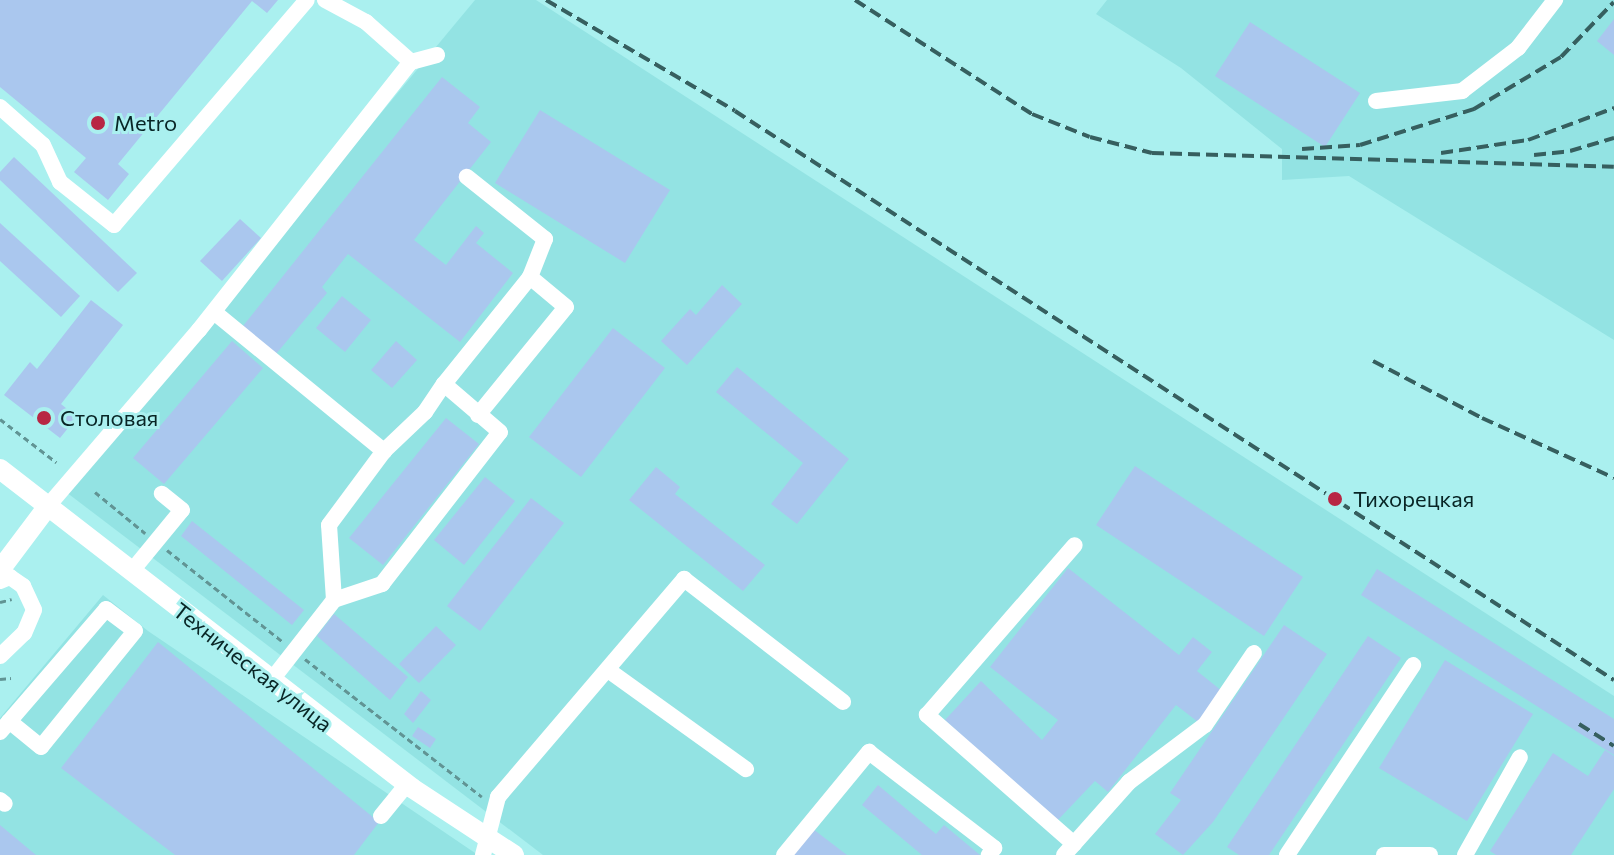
<!DOCTYPE html>
<html>
<head>
<meta charset="utf-8">
<style>
	body { margin:0 }
	#map { position:relative; width:1614px; height:855px; overflow:hidden; background:#aaf0ef; font-family:Commissioner,sans-serif }
	div>[style] { position:absolute }
	[style*='--x'] { left:calc(var(--x)*1px); top:calc(var(--y)*1px); width:calc(var(--w)*1px); rotate:calc(var(--a)*1deg) }
	.built>* { inset:0; background:#93e3e3 }
	.building>* { inset:0; background:#aac7ee }
	.path>* { height:3px; margin-top:-1.5px; transform-origin:0; background:repeating-linear-gradient(90deg,#619494 0 6px,transparent 0 10px) }
	.minor>* { height:16px; margin:-8px; padding:0 8px; transform-origin:8px; border-radius:8px; background:#fff }
	.major>* { height:20px; margin:-10px; padding:0 10px; transform-origin:10px; border-radius:10px; background:#fff }
	.rail>* { height:4px; margin-top:-2px; transform-origin:0; background:repeating-linear-gradient(90deg,#365f5f 0 12px,transparent 0 18px) }
	.dots>* { width:22px; height:22px; translate:-50% -50%; box-sizing:border-box; border:4px solid #aaf0ef; border-radius:50% }
	span { translate:-50% -50%; white-space:nowrap; text-align:center; line-height:1.15; -webkit-text-stroke:6px #aaf0ef; paint-order:stroke }
	.poi-label { font-size:22px; color:#082525 }
	.left { translate:0 -50%; text-align:left }
	.street-label { font-size:22px; color:#082525 }
</style>
</head>
<body>
<div id="map">
	<div class="built">
		<div style="clip-path:polygon(475px 0,536px 0,1614px 696px,1614px 855px,543px 855px,66px 492px)"></div>
		<div style="clip-path:polygon(1107px 0,1614px 0,1614px 340px,1349px 176px,1282px 180px,1282px 149px,1181px 68px,1096px 14px)"></div>
		<div style="clip-path:polygon(103px 595px,148px 631px,478px 855px,0 855px,0 718px)"></div>
	</div>
	<div class="building">
		<div style="clip-path:polygon(0 0,278px 0,267px 13px,252px 1px,118px 164px,129px 174px,108px 200px,74px 172px,86px 158px,0 87px)"></div>
		<div style="clip-path:polygon(1614px 19px,1614px 55px,1597px 41px)"></div>
		<div style="clip-path:polygon(1250px 22px,1360px 93px,1325px 147px,1215px 76px)"></div>
		<div style="clip-path:polygon(442px 77px,480px 107px,468px 123px,491px 142px,414px 240px,446px 265px,476px 226px,484px 233px,476px 243px,513px 273px,460px 342px,348px 254px,322px 287px,327px 293px,276px 354px,243px 326px)"></div>
		<div style="clip-path:polygon(540px 110px,670px 190px,625px 263px,495px 183px)"></div>
		<div style="clip-path:polygon(14px 157px,137px 273px,118px 292px,0 180px,0 172px)"></div>
		<div style="clip-path:polygon(240px 219px,261px 238px,222px 281px,200px 261px)"></div>
		<div style="clip-path:polygon(0 223px,80px 296px,61px 317px,0 261px)"></div>
		<div style="clip-path:polygon(722px 285px,742px 304px,687px 365px,661px 341px,690px 309px,696px 315px)"></div>
		<div style="clip-path:polygon(342px 296px,371px 320px,345px 352px,316px 328px)"></div>
		<div style="clip-path:polygon(91px 300px,123px 325px,61px 404px,77px 417px,60px 438px,4px 395px,30px 362px,37px 369px)"></div>
		<div style="clip-path:polygon(613px 328px,665px 368px,581px 477px,529px 437px)"></div>
		<div style="clip-path:polygon(232px 341px,263px 368px,164px 484px,133px 458px)"></div>
		<div style="clip-path:polygon(396px 341px,417px 360px,392px 388px,371px 370px)"></div>
		<div style="clip-path:polygon(737px 367px,849px 459px,797px 524px,771px 504px,803px 463px,716px 392px)"></div>
		<div style="clip-path:polygon(446px 418px,479px 444px,383px 565px,349px 538px)"></div>
		<div style="clip-path:polygon(1135px 466px,1303px 577px,1264px 636px,1096px 525px)"></div>
		<div style="clip-path:polygon(656px 467px,680px 487px,675px 494px,765px 565px,743px 591px,629px 500px)"></div>
		<div style="clip-path:polygon(485px 477px,515px 501px,464px 565px,434px 540px)"></div>
		<div style="clip-path:polygon(531px 498px,564px 523px,480px 631px,447px 606px)"></div>
		<div style="clip-path:polygon(192px 521px,304px 610px,292px 625px,181px 536px)"></div>
		<div style="clip-path:polygon(1068px 568px,1179px 655px,1193px 637px,1212px 652px,1197px 671px,1222px 691px,1198px 722px,1176px 705px,1108px 792px,1095px 781px,1056px 822px,945px 720px,981px 681px,1042px 740px,1058px 720px,990px 667px)"></div>
		<div style="clip-path:polygon(1377px 569px,1614px 719px,1614px 755px,1361px 595px)"></div>
		<div style="clip-path:polygon(334px 614px,408px 677px,390px 700px,317px 636px)"></div>
		<div style="clip-path:polygon(1284px 625px,1327px 654px,1213px 822px,1183px 855px,1155px 834px,1181px 800px,1170px 793px)"></div>
		<div style="clip-path:polygon(436px 626px,456px 645px,419px 683px,399px 664px)"></div>
		<div style="clip-path:polygon(1368px 636px,1401px 658px,1269px 855px,1239px 855px,1227px 847px)"></div>
		<div style="clip-path:polygon(158px 642px,379px 822px,354px 855px,175px 855px,61px 768px)"></div>
		<div style="clip-path:polygon(1445px 660px,1533px 714px,1467px 821px,1379px 768px)"></div>
		<div style="clip-path:polygon(421px 691px,431px 700px,413px 723px,404px 714px)"></div>
		<div style="clip-path:polygon(418px 727px,436px 739px,430px 748px,412px 736px)"></div>
		<div style="clip-path:polygon(1605px 750px,1614px 756px,1614px 789px,1571px 855px,1496px 855px,1490px 851px,1553px 753px,1588px 776px)"></div>
		<div style="clip-path:polygon(878px 785px,936px 834px,944px 825px,980px 855px,922px 855px,862px 805px)"></div>
		<div style="clip-path:polygon(0 825px,36px 855px,0 855px)"></div>
		<div style="clip-path:polygon(813px 829px,847px 855px,793px 855px)"></div>
	</div>
	<div class="path">
		<div style="--x:0;--y:419;--w:71;--a:37.5"></div>
		<div style="--x:95;--y:492;--w:65;--a:39.4"></div>
		<div style="--x:167;--y:550;--w:148;--a:38.4"></div>
		<div style="--x:0;--y:602;--w:12;--a:-14"></div>
		<div style="--x:305;--y:659;--w:224;--a:37.9"></div>
		<div style="--x:0;--y:679;--w:11;--a:-5"></div>
	</div>
	<div class="minor">
		<div style="--x:325;--y:0;--w:47;--a:28.2"></div>
		<div style="--x:366;--y:22;--w:60;--a:41.6"></div>
		<div style="--x:1376;--y:101;--w:87;--a:-6.6"></div>
		<div style="--x:1462;--y:91;--w:71;--a:-37.5"></div>
		<div style="--x:1518;--y:48;--w:61;--a:-52.4"></div>
		<div style="--x:0;--y:107;--w:57;--a:41.5"></div>
		<div style="--x:43;--y:145;--w:41;--a:65.3"></div>
		<div style="--x:60;--y:182;--w:69;--a:38.5"></div>
		<div style="--x:114;--y:225;--w:296;--a:-49.4"></div>
		<div style="--x:214;--y:312;--w:220;--a:39.3"></div>
		<div style="--x:478;--y:415;--w:139;--a:-50.8"></div>
		<div style="--x:566;--y:307;--w:47;--a:-140.2"></div>
		<div style="--x:48;--y:506;--w:232;--a:-49.4"></div>
		<div style="--x:199;--y:330;--w:342;--a:-51.7"></div>
		<div style="--x:411;--y:62;--w:27;--a:-15"></div>
		<div style="--x:131;--y:572;--w:80;--a:-50.6"></div>
		<div style="--x:182;--y:510;--w:26;--a:-141"></div>
		<div style="--x:0;--y:581;--w:11;--a:-22"></div>
		<div style="--x:10;--y:577;--w:16;--a:35"></div>
		<div style="--x:23;--y:586;--w:26;--a:65"></div>
		<div style="--x:34;--y:610;--w:25;--a:113"></div>
		<div style="--x:24;--y:633;--w:33;--a:136"></div>
		<div style="--x:334;--y:600;--w:75;--a:-93.8"></div>
		<div style="--x:329;--y:525;--w:92;--a:-53.4"></div>
		<div style="--x:384;--y:451;--w:57;--a:-43.6"></div>
		<div style="--x:425;--y:412;--w:34;--a:-56"></div>
		<div style="--x:608;--y:670;--w:170;--a:35.7"></div>
		<div style="--x:270;--y:682;--w:104;--a:-52"></div>
		<div style="--x:334;--y:600;--w:51;--a:-18.4"></div>
		<div style="--x:382;--y:584;--w:192;--a:-52.2"></div>
		<div style="--x:500;--y:432;--w:74;--a:-139.4"></div>
		<div style="--x:444;--y:384;--w:137;--a:-51.2"></div>
		<div style="--x:530;--y:277;--w:41;--a:-68.5"></div>
		<div style="--x:545;--y:239;--w:100;--a:-141.5"></div>
		<div style="--x:0;--y:732;--w:162;--a:-49.2"></div>
		<div style="--x:106;--y:609;--w:36;--a:37"></div>
		<div style="--x:135;--y:631;--w:149;--a:129"></div>
		<div style="--x:41;--y:747;--w:41;--a:-140.9"></div>
		<div style="--x:0;--y:800;--w:6;--a:39"></div>
		<div style="--x:381;--y:816;--w:41;--a:-50.9"></div>
		<div style="--x:1074;--y:844;--w:196;--a:-138.7"></div>
		<div style="--x:927;--y:715;--w:225;--a:-49"></div>
		<div style="--x:483;--y:855;--w:60;--a:-75.5"></div>
		<div style="--x:498;--y:797;--w:287;--a:-49.5"></div>
		<div style="--x:684;--y:579;--w:201;--a:37.7"></div>
		<div style="--x:784;--y:855;--w:134;--a:-50.5"></div>
		<div style="--x:869;--y:752;--w:158;--a:37.5"></div>
		<div style="--x:994;--y:848;--w:9;--a:126"></div>
		<div style="--x:1064;--y:855;--w:98;--a:-48.3"></div>
		<div style="--x:1129;--y:782;--w:95;--a:-36.9"></div>
		<div style="--x:1205;--y:725;--w:87;--a:-55.8"></div>
		<div style="--x:1287;--y:855;--w:228;--a:-56.4"></div>
		<div style="--x:1384;--y:855;--w:46;--a:0"></div>
		<div style="--x:1465;--y:855;--w:112;--a:-60.7"></div>
	</div>
	<div class="major">
		<div style="--x:0;--y:469;--w:521;--a:37.75"></div>
		<div style="--x:412;--y:788;--w:122;--a:33.3"></div>
		<div style="--x:0;--y:570;--w:80;--a:-53.1"></div>
	</div>
	<div class="rail">
		<div style="--x:546;--y:0;--w:219;--a:30.4"></div>
		<div style="--x:735;--y:111;--w:1047;--a:32.92"></div>
		<div style="--x:855;--y:0;--w:211;--a:32.8"></div>
		<div style="--x:1032;--y:114;--w:62;--a:21.6"></div>
		<div style="--x:1090;--y:137;--w:64;--a:14.5"></div>
		<div style="--x:1152;--y:153;--w:462;--a:1.7"></div>
		<div style="--x:1302;--y:149;--w:58;--a:-3.9"></div>
		<div style="--x:1360;--y:145;--w:120;--a:-17.5"></div>
		<div style="--x:1474;--y:109;--w:101;--a:-30.9"></div>
		<div style="--x:1561;--y:57;--w:76;--a:-46.1"></div>
		<div style="--x:1441;--y:153;--w:88;--a:-8.5"></div>
		<div style="--x:1528;--y:140;--w:92;--a:-20.4"></div>
		<div style="--x:1534;--y:155;--w:36;--a:-6"></div>
		<div style="--x:1570;--y:151;--w:46;--a:-16.5"></div>
		<div style="--x:1373;--y:361;--w:123;--a:27.6"></div>
		<div style="--x:1482;--y:418;--w:145;--a:24.4"></div>
		<div style="--x:1579;--y:724;--w:41;--a:32.2"></div>
	</div>
	<div class="dots">
		<div style="left:98px;top:123px;background:#b82644"></div>
		<div style="left:44px;top:418px;background:#b82644"></div>
		<div style="left:1335px;top:499px;background:#b82644"></div>
	</div>
	<div class="poi-label">
		<span class="left" style="left:114px;top:123px">Metro</span>
		<span class="left" style="left:60px;top:418px">Столовая</span>
		<span class="left" style="left:1353px;top:499px">Тихорецкая</span>
	</div>
	<div class="street-label">
		<span style="left:253px;top:667px;rotate:38deg">Техническая улица</span>
	</div>
</div>
</body>
</html>
